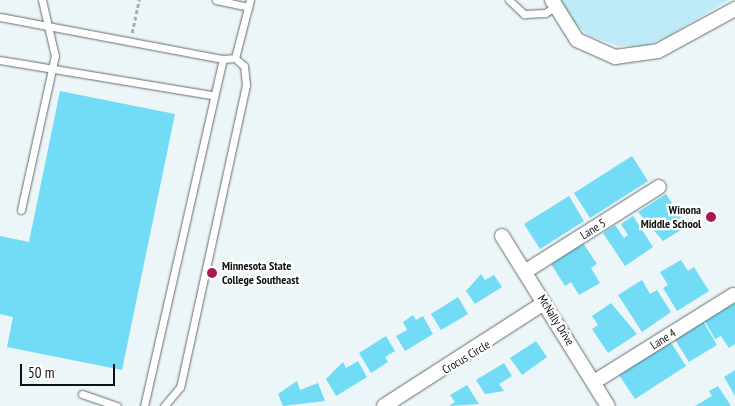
<!DOCTYPE html>
<html>
<head>
<meta charset="utf-8">
<style>
	body { margin:0 }
	#map { position:relative; width:735px; height:406px; overflow:hidden; background:#ecf5f7; font-family:"PT Sans Narrow",sans-serif }
	div>[style] { position:absolute }
	[style*='--x'] { left:calc(var(--x)*1px); top:calc(var(--y)*1px); width:calc(var(--w)*1px); rotate:calc(var(--a)*1deg) }
	.green>* { inset:0; background:#beebf7 }
	.building>* { inset:0; background:#72dbf5 }
	.path>* { height:2.5px; margin-top:-1.25px; transform-origin:0; background:repeating-linear-gradient(90deg,#a7afb0 0 4px,transparent 0 6.5px) }
	.roads { filter:drop-shadow(0 0 1px #656c6e) drop-shadow(0 0 1px #656c6e) }
	.lane>* { height:7px; margin:-3.5px; padding:0 3.5px; transform-origin:3.5px; border-radius:3.5px; background:#fff }
	.street>* { height:14px; margin:-7px; padding:0 7px; transform-origin:7px; border-radius:7px; background:#fff }
	.dots>* { width:14px; height:14px; translate:-50% -50%; box-sizing:border-box; border:2px solid #fff; border-radius:50% }
	span { translate:-50% -50%; white-space:nowrap; text-align:center; line-height:1.15; -webkit-text-stroke:4.5px #fff; paint-order:stroke }
	.poi-label { font-size:12px; color:#0e1112; font-weight:700 }
	.right { translate:-100% -50%; text-align:right }
	.left { translate:0 -50%; text-align:left }
	.street-label { font-size:12px; color:#0e1112 }
	.scale { position:absolute; left:20px; top:364px; width:95px; height:22px; box-sizing:border-box; border:2px solid #0e1112; border-top:0; padding-left:6px; font-size:15px; line-height:18px; white-space:nowrap; color:#0e1112; -webkit-text-stroke:4px #fff; paint-order:stroke }
</style>
</head>
<body>
<div id="map">
	<div class="green">
		<div style="clip-path:polygon(558px 0,728px 0,669px 36px,645px 46px,618px 46px,590px 36px,571px 21px)"></div>
	</div>
	<div class="building">
		<div style="clip-path:polygon(60px 91px,175px 114px,122px 370px,7px 347px,13px 317px,0 314px,0 236px,29px 242px)"></div>
		<div style="clip-path:polygon(632px 156px,648px 181px,590px 218px,574px 193px)"></div>
		<div style="clip-path:polygon(666px 194px,687px 226px,663px 241px,638px 212px)"></div>
		<div style="clip-path:polygon(569px 196px,584px 221px,540px 249px,524px 224px)"></div>
		<div style="clip-path:polygon(633px 216px,653px 247px,625px 266px,603px 233px,615px 225px,624px 238px,628px 235px,621px 224px)"></div>
		<div style="clip-path:polygon(583px 243px,597px 264px,591px 268px,600px 283px,579px 295px,571px 282px,565px 286px,551px 264px)"></div>
		<div style="clip-path:polygon(681px 260px,688px 271px,694px 267px,709px 291px,677px 311px,663px 288px,668px 285px,660px 272px)"></div>
		<div style="clip-path:polygon(481px 274px,485px 280px,494px 275px,502px 287px,475px 304px,466px 291px)"></div>
		<div style="clip-path:polygon(642px 280px,650px 294px,657px 290px,671px 312px,642px 332px,618px 295px)"></div>
		<div style="clip-path:polygon(458px 297px,468px 314px,441px 330px,431px 314px)"></div>
		<div style="clip-path:polygon(735px 301px,735px 344px,729px 348px,721px 336px,715px 339px,703px 318px)"></div>
		<div style="clip-path:polygon(611px 303px,637px 334px,608px 353px,592px 329px,598px 325px,592px 316px)"></div>
		<div style="clip-path:polygon(413px 315px,416px 320px,423px 316px,433px 334px,405px 351px,396px 336px,407px 330px,403px 322px)"></div>
		<div style="clip-path:polygon(703px 321px,717px 345px,689px 362px,674px 338px)"></div>
		<div style="clip-path:polygon(386px 336px,395px 351px,385px 357px,388px 362px,371px 373px,359px 353px)"></div>
		<div style="clip-path:polygon(536px 341px,547px 357px,522px 375px,510px 358px)"></div>
		<div style="clip-path:polygon(670px 341px,686px 366px,635px 399px,619px 375px)"></div>
		<div style="clip-path:polygon(358px 361px,367px 377px,336px 396px,326px 379px,343px 362px,346px 368px)"></div>
		<div style="clip-path:polygon(504px 363px,512px 376px,499px 384px,504px 391px,485px 394px,476px 380px)"></div>
		<div style="clip-path:polygon(735px 370px,735px 396px,724px 377px)"></div>
		<div style="clip-path:polygon(297px 381px,300px 390px,318px 383px,325px 401px,283px 406px,278px 394px)"></div>
		<div style="clip-path:polygon(467px 385px,479px 404px,449px 406px,455px 402px,450px 395px)"></div>
		<div style="clip-path:polygon(718px 386px,731px 406px,695px 406px,712px 396px,709px 391px)"></div>
	</div>
	<div class="path">
		<div style="--x:132;--y:33;--w:34;--a:-78"></div>
	</div>
	<div class="roads">
		<div class="lane">
			<div style="--x:216;--y:0;--w:33;--a:12"></div>
			<div style="--x:509;--y:0;--w:21;--a:43"></div>
			<div style="--x:524;--y:14;--w:21;--a:-3"></div>
			<div style="--x:545;--y:13;--w:13;--a:-32"></div>
			<div style="--x:0;--y:17;--w:227;--a:10.7"></div>
			<div style="--x:223;--y:59;--w:12;--a:-5"></div>
			<div style="--x:235;--y:58;--w:12;--a:42"></div>
			<div style="--x:244;--y:66;--w:19;--a:84"></div>
			<div style="--x:246;--y:85;--w:309;--a:102.3"></div>
			<div style="--x:180;--y:387;--w:25;--a:130"></div>
			<div style="--x:235;--y:58;--w:60;--a:-75.5"></div>
			<div style="--x:0;--y:60;--w:215;--a:9.4"></div>
			<div style="--x:21;--y:210;--w:158;--a:-77.6"></div>
			<div style="--x:55;--y:56;--w:57;--a:-103.1"></div>
			<div style="--x:82;--y:394;--w:37;--a:19"></div>
			<div style="--x:144;--y:406;--w:356;--a:-77.2"></div>
		</div>
		<div class="street">
			<div style="--x:552;--y:0;--w:47;--a:58"></div>
			<div style="--x:577;--y:40;--w:42;--a:24.1"></div>
			<div style="--x:615;--y:57;--w:43;--a:-7.9"></div>
			<div style="--x:658;--y:51;--w:88;--a:-28.6"></div>
			<div style="--x:502;--y:236;--w:200;--a:58.1"></div>
			<div style="--x:526;--y:271;--w:157;--a:-32.3"></div>
			<div style="--x:594;--y:382;--w:164;--a:-32"></div>
			<div style="--x:384;--y:406;--w:190;--a:-32.8"></div>
		</div>
	</div>
	<div class="dots">
		<div style="left:711px;top:217px;background:#ab194f"></div>
		<div style="left:212px;top:273px;background:#ab194f"></div>
	</div>
	<div class="poi-label">
		<span class="right" style="left:701px;top:217px">Winona<br>Middle School</span>
		<span class="left" style="left:222px;top:273px">Minnesota State<br>College Southeast</span>
	</div>
	<div class="street-label">
		<span style="left:593px;top:229px;rotate:-32deg">Lane 5</span>
		<span style="left:556px;top:320px;rotate:58deg">McNally Drive</span>
		<span style="left:663px;top:339px;rotate:-32deg">Lane 4</span>
		<span style="left:466px;top:357px;rotate:-31deg">Crocus Circle</span>
	</div>
	<div class="scale">50 m</div>
</div>
</body>
</html>
